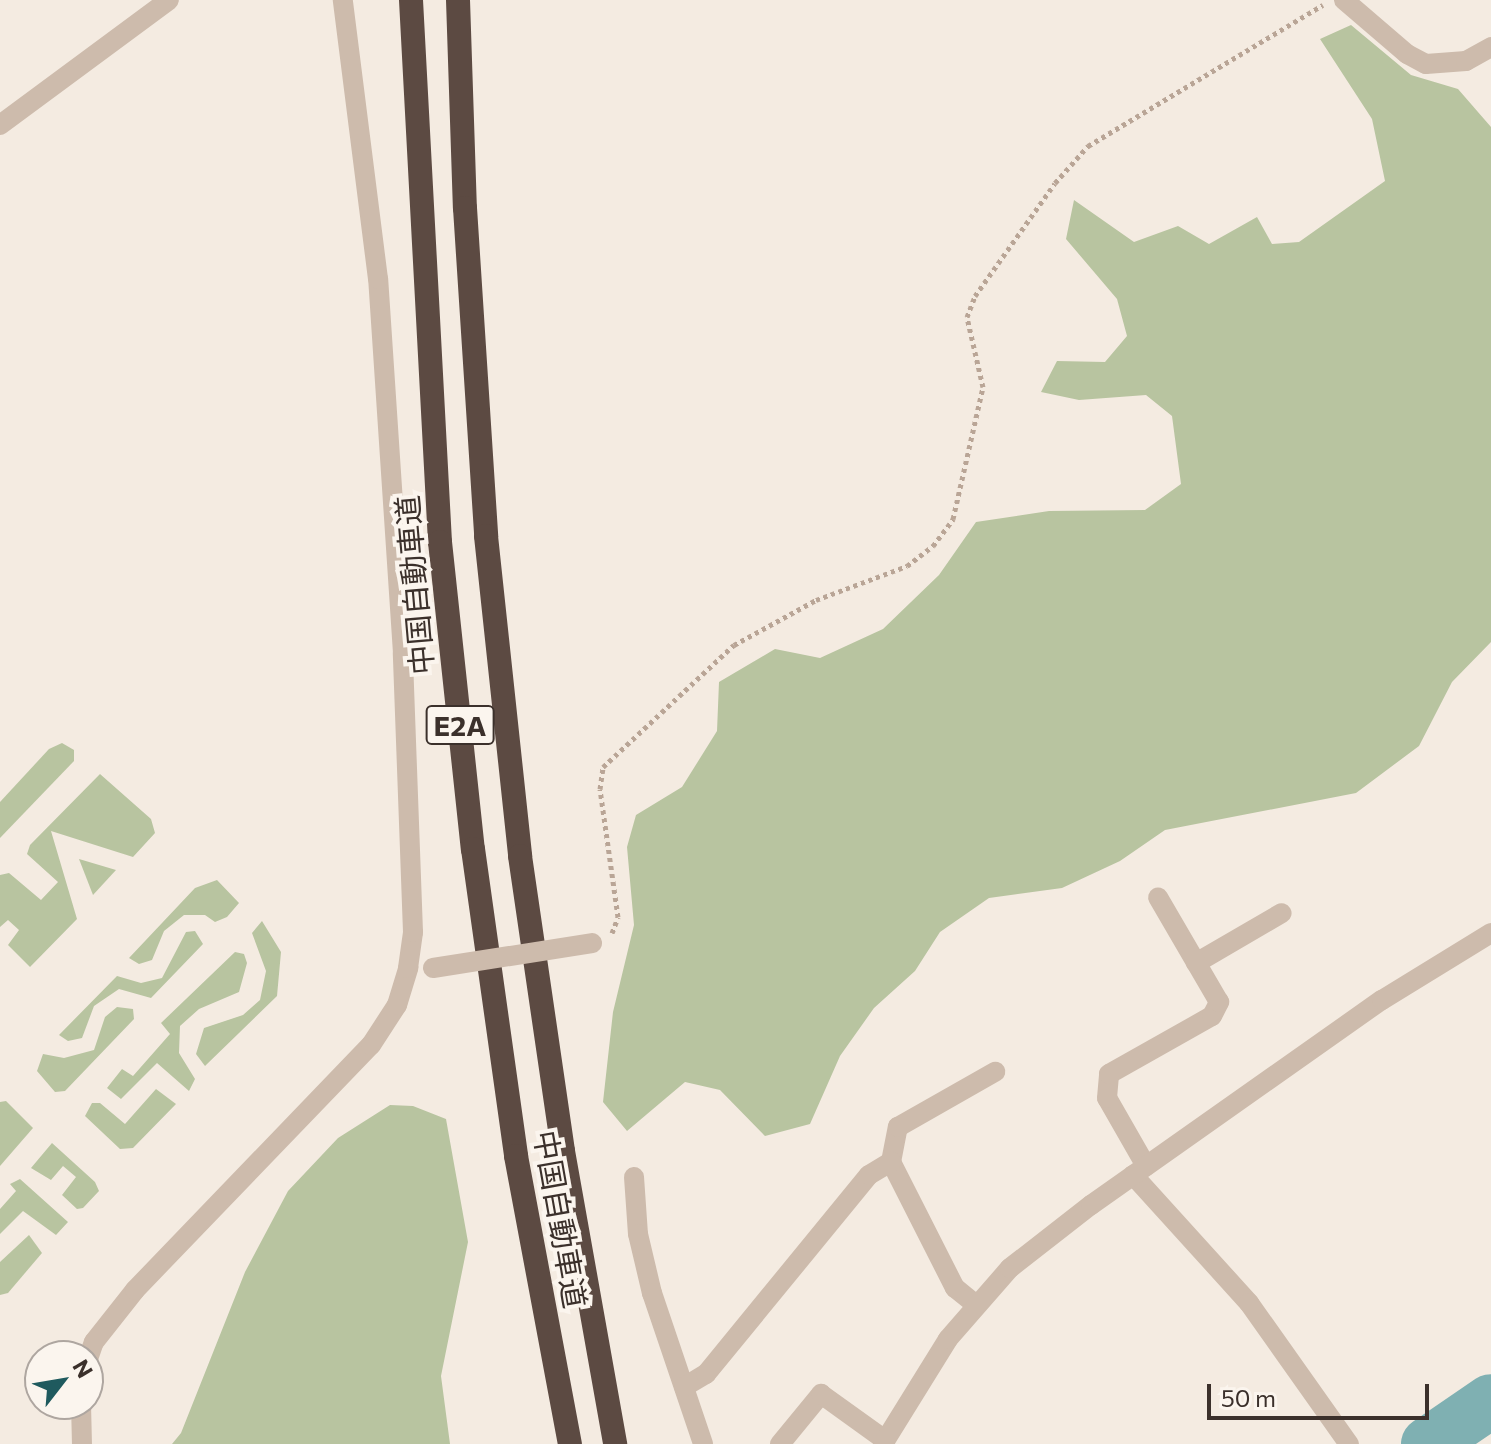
<!DOCTYPE html>
<html>
<head>
<meta charset="utf-8">
<style>
	body { margin:0 }
	#map { position:relative; width:1491px; height:1444px; overflow:hidden; background:#f4ebe1; font-family:Commissioner,"Noto Sans JP",sans-serif }
	div>[style] { position:absolute }
	[style*='--x'] { left:calc(var(--x)*1px); top:calc(var(--y)*1px); width:calc(var(--w)*1px); rotate:calc(var(--a)*1deg) }
	.green>* { inset:0; background:#b8c4a0 }
	.river>* { height:54px; margin:-27px; padding:0 27px; transform-origin:27px; border-radius:27px; background:#7fb0b2 }
	.path>* { height:5px; margin-top:-2.5px; transform-origin:0; background:repeating-linear-gradient(90deg,#b9a596 0 4px,transparent 0 8px) }
	.street>* { height:20px; margin:-10px; padding:0 10px; transform-origin:10px; border-radius:10px; background:#cdbbac }
	.highway>* { height:24px; margin:-12px; padding:0 12px; transform-origin:12px; border-radius:12px; background:#5c4a42 }
	.street-bridge>* { height:20px; margin:-10px; padding:0 10px; transform-origin:10px; border-radius:10px; background:#cdbbac }
	span { translate:-50% -50%; white-space:nowrap; text-align:center; line-height:1.15; -webkit-text-stroke:8px #fbf5ee; paint-order:stroke }
	.shield-label span { padding:2px 6px; background:#fbf5ee; border:2px solid; border-radius:6px; -webkit-text-stroke-width:0 }
	.shield-label { font-size:28px; color:#3b302b; font-weight:700 }
	.street-label { font-size:30px; color:#3b302b }
	.north { position:absolute; left:24px; top:1340px; width:80px; height:80px; box-sizing:border-box; background:#fbf5ee; border:2px solid #aea6a0; border-radius:50%; rotate:59deg; font-size:22px; font-weight:700; line-height:32px; text-align:center; color:#3b302b }
	.north::after { content:''; display:block; margin:auto; width:28px; height:36px; background:#1f5a5e; clip-path:polygon(50% 0,100% 100%,50% 72%,0 100%) }
	.scale { position:absolute; left:1207px; top:1384px; width:222px; height:36px; box-sizing:border-box; border:4px solid #3b302b; border-top:0; padding-left:10px; font-size:24px; line-height:28px; white-space:nowrap; color:#3b302b; -webkit-text-stroke:6px #fbf5ee; paint-order:stroke }
</style>
</head>
<body>
<div id="map">
	<div class="green">
		<div style="clip-path:polygon(1351px 25px,1411px 75px,1458px 89px,1491px 127px,1491px 642px,1452px 682px,1419px 746px,1356px 793px,1165px 830px,1120px 861px,1062px 888px,989px 898px,940px 932px,915px 971px,874px 1008px,840px 1056px,810px 1124px,765px 1136px,720px 1090px,685px 1082px,627px 1131px,603px 1102px,613px 1012px,634px 925px,627px 847px,636px 815px,682px 787px,717px 731px,719px 682px,775px 649px,820px 658px,883px 629px,939px 575px,976px 522px,1049px 511px,1145px 510px,1181px 484px,1172px 416px,1146px 395px,1079px 400px,1041px 392px,1057px 361px,1105px 362px,1127px 336px,1117px 299px,1066px 239px,1074px 200px,1134px 242px,1178px 226px,1209px 244px,1257px 217px,1272px 244px,1299px 242px,1385px 181px,1372px 119px,1320px 39px)"></div>
		<div style="clip-path:polygon(62px 743px,74px 750px,74px 761px,0 838px,0 802px,49px 749px)"></div>
		<div style="clip-path:polygon(100px 774px,151px 819px,155px 833px,133px 857px,51px 831px,77px 919px,30px 967px,8px 945px,19px 930px,8px 920px,0 927px,0 875px,9px 873px,41px 900px,58px 882px,27px 854px,30px 845px)"></div>
		<div style="clip-path:polygon(79px 859px,116px 870px,93px 895px)"></div>
		<div style="clip-path:polygon(217px 880px,239px 903px,227px 917px,215px 922px,205px 915px,184px 915px,164px 931px,152px 960px,139px 964px,129px 958px,195px 888px)"></div>
		<div style="clip-path:polygon(262px 921px,281px 952px,277px 996px,205px 1066px,196px 1054px,204px 1028px,243px 1015px,260px 1000px,266px 971px,252px 933px)"></div>
		<div style="clip-path:polygon(195px 931px,203px 944px,151px 998px,119px 989px,94px 1006px,82px 1038px,68px 1041px,59px 1035px,117px 976px,141px 983px,162px 978px,186px 932px)"></div>
		<div style="clip-path:polygon(235px 952px,244px 954px,247px 963px,239px 992px,199px 1009px,180px 1026px,179px 1053px,195px 1079px,189px 1091px,157px 1063px,121px 1099px,107px 1088px,122px 1069px,133px 1076px,170px 1034px,161px 1023px)"></div>
		<div style="clip-path:polygon(117px 1007px,133px 1009px,134px 1019px,65px 1091px,55px 1092px,37px 1071px,43px 1054px,64px 1058px,94px 1050px,105px 1017px)"></div>
		<div style="clip-path:polygon(156px 1089px,176px 1104px,133px 1148px,120px 1149px,85px 1116px,92px 1103px,100px 1103px,125px 1124px)"></div>
		<div style="clip-path:polygon(6px 1101px,33px 1128px,0 1166px,0 1102px)"></div>
		<div style="clip-path:polygon(390px 1105px,413px 1106px,446px 1119px,468px 1242px,441px 1376px,450px 1444px,172px 1444px,181px 1433px,245px 1272px,288px 1191px,338px 1138px)"></div>
		<div style="clip-path:polygon(52px 1143px,95px 1182px,99px 1191px,83px 1208px,77px 1209px,62px 1195px,76px 1177px,63px 1166px,51px 1180px,31px 1168px)"></div>
		<div style="clip-path:polygon(20px 1179px,68px 1222px,56px 1235px,23px 1211px,0 1234px,0 1209px,16px 1191px,10px 1184px)"></div>
		<div style="clip-path:polygon(29px 1235px,42px 1253px,8px 1293px,0 1295px,0 1262px)"></div>
	</div>
	<div class="river">
		<div style="--x:1428;--y:1444;--w:76;--a:-34.3"></div>
	</div>
	<div class="path">
		<div style="--x:612;--y:933;--w:17;--a:-69"></div>
		<div style="--x:618;--y:917;--w:129;--a:-98"></div>
		<div style="--x:600;--y:789;--w:22;--a:-82"></div>
		<div style="--x:603;--y:767;--w:179;--a:-43"></div>
		<div style="--x:734;--y:645;--w:94;--a:-28.8"></div>
		<div style="--x:816;--y:600;--w:97;--a:-20.5"></div>
		<div style="--x:907;--y:566;--w:33;--a:-38"></div>
		<div style="--x:933;--y:546;--w:34;--a:-53"></div>
		<div style="--x:953;--y:519;--w:135;--a:-77.2"></div>
		<div style="--x:983;--y:387;--w:72;--a:-102.9"></div>
		<div style="--x:967;--y:317;--w:22;--a:-69"></div>
		<div style="--x:975;--y:296;--w:138;--a:-54.7"></div>
		<div style="--x:1055;--y:183;--w:50;--a:-48.3"></div>
		<div style="--x:1088;--y:146;--w:274;--a:-31"></div>
	</div>
	<div class="street">
		<div style="--x:1344;--y:0;--w:83;--a:40.6"></div>
		<div style="--x:1407;--y:54;--w:21;--a:28"></div>
		<div style="--x:1426;--y:64;--w:40;--a:-4.3"></div>
		<div style="--x:1466;--y:61;--w:29;--a:-29"></div>
		<div style="--x:0;--y:125;--w:210;--a:-36.5"></div>
		<div style="--x:1196;--y:963;--w:99;--a:-30.2"></div>
		<div style="--x:1146;--y:1166;--w:78;--a:-119.8"></div>
		<div style="--x:1107;--y:1098;--w:24;--a:-85"></div>
		<div style="--x:1109;--y:1074;--w:118;--a:-29.4"></div>
		<div style="--x:1212;--y:1016;--w:16;--a:-63"></div>
		<div style="--x:1219;--y:1002;--w:121;--a:-120.2"></div>
		<div style="--x:1133;--y:1175;--w:173;--a:47.8"></div>
		<div style="--x:1249;--y:1303;--w:173;--a:54.7"></div>
		<div style="--x:634;--y:1177;--w:57;--a:86"></div>
		<div style="--x:638;--y:1234;--w:61;--a:76.7"></div>
		<div style="--x:652;--y:1293;--w:159;--a:71.3"></div>
		<div style="--x:975;--y:1304;--w:26;--a:-141"></div>
		<div style="--x:955;--y:1288;--w:141;--a:-116.9"></div>
		<div style="--x:891;--y:1162;--w:36;--a:-79"></div>
		<div style="--x:898;--y:1127;--w:112;--a:-29.6"></div>
		<div style="--x:88;--y:1359;--w:18;--a:-71"></div>
		<div style="--x:94;--y:1342;--w:66;--a:-51.7"></div>
		<div style="--x:135;--y:1290;--w:340;--a:-46.1"></div>
		<div style="--x:371;--y:1045;--w:48;--a:-57"></div>
		<div style="--x:397;--y:1005;--w:39;--a:-73"></div>
		<div style="--x:408;--y:968;--w:36;--a:-82"></div>
		<div style="--x:413;--y:932;--w:279;--a:-92.1"></div>
		<div style="--x:403;--y:653;--w:375;--a:-93.8"></div>
		<div style="--x:378;--y:279;--w:281;--a:-97.2"></div>
		<div style="--x:684;--y:1387;--w:26;--a:-31"></div>
		<div style="--x:706;--y:1374;--w:257;--a:-50.7"></div>
		<div style="--x:869;--y:1175;--w:26;--a:-31"></div>
		<div style="--x:81;--y:1404;--w:40;--a:88.6"></div>
		<div style="--x:780;--y:1444;--w:65;--a:-50.6"></div>
		<div style="--x:821;--y:1394;--w:79;--a:35.7"></div>
		<div style="--x:883;--y:1444;--w:123;--a:-58.2"></div>
		<div style="--x:948;--y:1339;--w:94;--a:-48.9"></div>
		<div style="--x:1010;--y:1268;--w:103;--a:-37.9"></div>
		<div style="--x:1091;--y:1205;--w:356;--a:-35.2"></div>
		<div style="--x:1382;--y:1000;--w:128;--a:-31.6"></div>
	</div>
	<div class="highway">
		<div style="--x:411;--y:0;--w:543;--a:86.94"></div>
		<div style="--x:440;--y:542;--w:309;--a:83.9"></div>
		<div style="--x:473;--y:849;--w:310;--a:82"></div>
		<div style="--x:516;--y:1156;--w:293;--a:79.4"></div>
		<div style="--x:458;--y:0;--w:208;--a:88.1"></div>
		<div style="--x:465;--y:208;--w:329;--a:86.3"></div>
		<div style="--x:486;--y:536;--w:322;--a:83.9"></div>
		<div style="--x:520;--y:856;--w:298;--a:81.7"></div>
		<div style="--x:563;--y:1151;--w:298;--a:79.9"></div>
	</div>
	<div class="street-bridge">
		<div style="--x:433;--y:968;--w:161;--a:-8.9"></div>
	</div>
	<div class="shield-label">
		<span style="left:460px;top:725px">E2A</span>
	</div>
	<div class="street-label">
		<span style="left:414px;top:585px;rotate:-95deg">中国自動車道</span>
		<span style="left:561px;top:1219px;rotate:80deg">中国自動車道</span>
	</div>
	<div class="north">N</div>
	<div class="scale">50 m</div>
</div>
</body>
</html>
